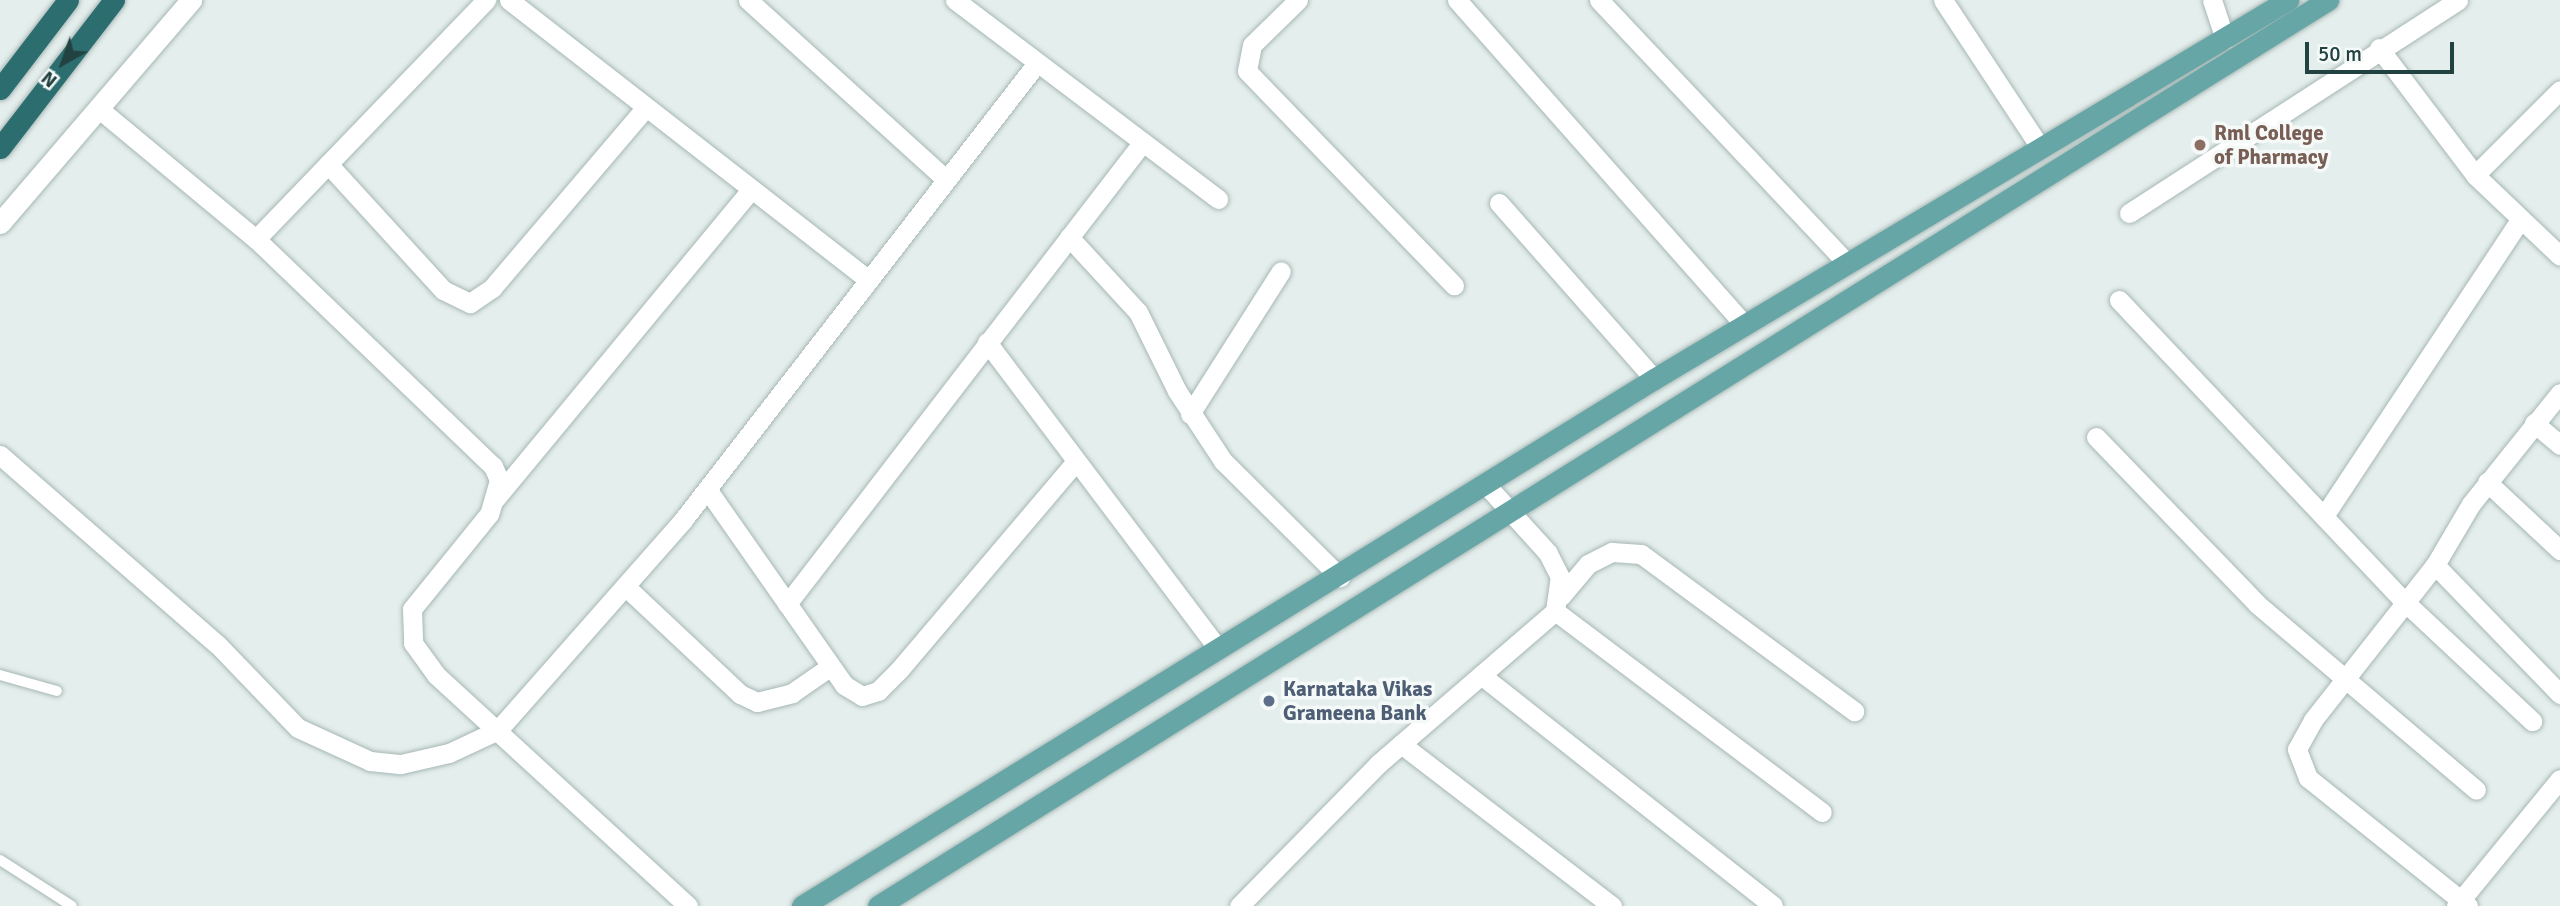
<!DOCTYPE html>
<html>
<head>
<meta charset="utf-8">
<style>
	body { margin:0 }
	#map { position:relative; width:2560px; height:906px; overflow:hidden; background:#e4eeec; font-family:Signika,sans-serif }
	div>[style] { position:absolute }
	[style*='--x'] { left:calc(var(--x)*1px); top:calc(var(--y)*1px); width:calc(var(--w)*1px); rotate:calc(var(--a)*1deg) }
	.roads { filter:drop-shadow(0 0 2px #a6b7b5) drop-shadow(0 0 2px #a6b7b5) }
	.lane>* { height:10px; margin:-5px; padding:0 5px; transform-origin:5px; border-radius:5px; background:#fff }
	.street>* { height:19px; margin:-9.5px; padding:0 9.5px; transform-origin:9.5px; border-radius:9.5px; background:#fff }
	.secondary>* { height:21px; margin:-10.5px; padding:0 10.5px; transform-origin:10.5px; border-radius:10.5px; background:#fff }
	.primary>* { height:21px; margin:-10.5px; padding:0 10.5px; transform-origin:10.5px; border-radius:10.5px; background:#66a6a6 }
	.highway>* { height:21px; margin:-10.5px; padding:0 10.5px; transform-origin:10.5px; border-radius:10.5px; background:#2c6d70 }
	.dots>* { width:19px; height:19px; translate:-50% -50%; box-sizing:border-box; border:4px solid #f5faf9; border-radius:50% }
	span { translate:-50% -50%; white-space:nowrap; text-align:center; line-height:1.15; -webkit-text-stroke:7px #f5faf9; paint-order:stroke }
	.education-label { font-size:21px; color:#785e54; font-weight:700 }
	.left { translate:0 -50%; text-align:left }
	.service-label { font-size:21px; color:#4e5e75; font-weight:700 }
	.north { position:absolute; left:28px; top:28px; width:70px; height:70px; -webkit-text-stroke:5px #f5faf9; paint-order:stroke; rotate:220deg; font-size:19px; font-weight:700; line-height:28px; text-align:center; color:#224141 }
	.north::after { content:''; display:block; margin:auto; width:24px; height:32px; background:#224141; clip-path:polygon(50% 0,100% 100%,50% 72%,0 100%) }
	.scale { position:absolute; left:2305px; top:42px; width:149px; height:32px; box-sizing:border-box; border:4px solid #224141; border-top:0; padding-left:9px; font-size:21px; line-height:24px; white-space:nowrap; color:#224141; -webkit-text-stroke:5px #f5faf9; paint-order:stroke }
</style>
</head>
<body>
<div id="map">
	<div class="roads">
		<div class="lane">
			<div style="--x:0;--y:675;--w:59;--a:15.7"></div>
			<div style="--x:0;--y:860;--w:85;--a:32.6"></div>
		</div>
		<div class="street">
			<div style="--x:509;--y:0;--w:455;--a:37.9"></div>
			<div style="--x:748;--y:0;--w:265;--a:42.2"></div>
			<div style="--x:955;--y:0;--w:330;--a:37.1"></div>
			<div style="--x:1298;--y:0;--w:64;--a:135.6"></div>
			<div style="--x:1252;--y:45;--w:26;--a:101"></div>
			<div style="--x:1247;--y:71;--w:298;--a:46"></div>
			<div style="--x:1457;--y:0;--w:434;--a:48.5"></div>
			<div style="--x:1599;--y:0;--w:363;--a:46.7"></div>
			<div style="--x:1943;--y:0;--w:176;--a:56.6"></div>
			<div style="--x:2212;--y:0;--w:41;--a:71.6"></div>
			<div style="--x:2379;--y:48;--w:159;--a:52.9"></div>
			<div style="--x:2475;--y:175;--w:117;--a:43.6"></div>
			<div style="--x:98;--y:108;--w:205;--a:39.7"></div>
			<div style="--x:256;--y:239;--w:328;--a:43.8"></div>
			<div style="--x:493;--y:466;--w:15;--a:67"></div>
			<div style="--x:499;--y:480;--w:35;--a:106"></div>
			<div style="--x:489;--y:514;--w:122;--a:129"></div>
			<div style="--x:412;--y:609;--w:34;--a:88"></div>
			<div style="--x:413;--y:643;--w:39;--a:54"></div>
			<div style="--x:436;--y:675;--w:342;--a:42.5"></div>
			<div style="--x:328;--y:164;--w:171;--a:47.6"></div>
			<div style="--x:443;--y:290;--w:30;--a:26"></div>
			<div style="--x:470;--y:303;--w:27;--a:-34"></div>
			<div style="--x:492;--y:288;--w:236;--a:-49.6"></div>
			<div style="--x:2475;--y:175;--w:120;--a:-45"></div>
			<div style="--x:1499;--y:203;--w:235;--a:48.6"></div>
			<div style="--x:2129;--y:213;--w:392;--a:-32.9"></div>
			<div style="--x:1069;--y:237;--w:102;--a:47.4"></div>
			<div style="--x:1138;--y:312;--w:88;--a:63.7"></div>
			<div style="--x:1177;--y:391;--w:84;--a:56.7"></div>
			<div style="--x:1223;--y:461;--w:165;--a:44.8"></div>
			<div style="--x:256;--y:239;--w:332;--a:-46.1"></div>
			<div style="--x:2119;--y:300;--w:417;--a:46.6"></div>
			<div style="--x:2406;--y:603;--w:173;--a:43.1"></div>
			<div style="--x:987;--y:342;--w:383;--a:53"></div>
			<div style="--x:1190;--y:414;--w:169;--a:-57.5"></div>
			<div style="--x:2534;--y:423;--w:34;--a:40"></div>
			<div style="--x:2096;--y:437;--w:232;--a:46"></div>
			<div style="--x:2257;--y:604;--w:287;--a:40.3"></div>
			<div style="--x:0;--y:455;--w:289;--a:41.1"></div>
			<div style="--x:218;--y:645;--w:115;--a:46.1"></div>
			<div style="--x:298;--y:728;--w:79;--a:24.6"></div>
			<div style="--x:370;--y:761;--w:31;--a:6"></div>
			<div style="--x:401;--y:764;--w:49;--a:-12.9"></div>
			<div style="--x:449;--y:753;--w:54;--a:-25.1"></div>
			<div style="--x:498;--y:730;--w:280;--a:-48.6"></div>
			<div style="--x:683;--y:520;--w:578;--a:-52.24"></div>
			<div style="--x:2487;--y:482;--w:100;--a:43"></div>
			<div style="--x:707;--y:489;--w:239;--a:55"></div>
			<div style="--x:844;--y:685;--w:21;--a:31"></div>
			<div style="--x:862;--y:696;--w:17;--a:-17"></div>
			<div style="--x:878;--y:691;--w:30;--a:-45"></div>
			<div style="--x:899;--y:670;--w:270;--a:-49.7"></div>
			<div style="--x:495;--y:499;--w:402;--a:-50.4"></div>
			<div style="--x:2324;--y:516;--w:351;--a:-56.5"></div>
			<div style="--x:2435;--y:565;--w:180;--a:45.9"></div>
			<div style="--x:625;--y:586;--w:158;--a:43.2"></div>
			<div style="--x:740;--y:694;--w:19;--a:25"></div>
			<div style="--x:757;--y:702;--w:36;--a:-14"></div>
			<div style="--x:792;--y:693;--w:47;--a:-34.7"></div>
			<div style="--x:1561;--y:596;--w:42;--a:-49.8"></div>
			<div style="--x:1588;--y:564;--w:27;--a:-27"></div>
			<div style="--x:1612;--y:552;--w:29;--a:4"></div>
			<div style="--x:1641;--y:554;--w:265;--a:36.4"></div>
			<div style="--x:787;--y:604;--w:582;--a:-52.4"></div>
			<div style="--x:1555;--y:611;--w:334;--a:37"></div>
			<div style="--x:1481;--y:675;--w:372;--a:38.3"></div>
			<div style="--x:1401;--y:744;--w:266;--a:37.5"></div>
			<div style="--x:1239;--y:906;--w:199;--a:-45.6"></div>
			<div style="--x:1378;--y:764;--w:234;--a:-40.8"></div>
			<div style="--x:1555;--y:611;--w:34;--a:-82"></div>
			<div style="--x:1560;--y:577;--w:27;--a:-117"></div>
			<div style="--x:1548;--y:553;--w:91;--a:-132.3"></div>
			<div style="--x:2456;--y:906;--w:164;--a:-50.7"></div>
			<div style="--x:2468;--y:906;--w:205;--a:-141.3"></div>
			<div style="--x:2308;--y:778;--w:31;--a:-111"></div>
			<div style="--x:2297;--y:749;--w:33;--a:-61"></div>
			<div style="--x:2313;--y:720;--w:197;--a:-51.8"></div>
			<div style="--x:2435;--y:565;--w:71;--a:-59.5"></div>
			<div style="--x:2471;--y:504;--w:142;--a:-51.3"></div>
		</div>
		<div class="secondary">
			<div style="--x:0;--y:223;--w:294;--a:-49.4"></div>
		</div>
		<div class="primary">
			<div style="--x:802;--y:906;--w:1002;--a:-31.74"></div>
			<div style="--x:1654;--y:379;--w:739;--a:-30.87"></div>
			<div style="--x:878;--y:906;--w:1710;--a:-32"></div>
		</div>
		<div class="highway">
			<div style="--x:0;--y:89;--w:112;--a:-52.6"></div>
			<div style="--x:0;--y:148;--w:187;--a:-52.4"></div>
		</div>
	</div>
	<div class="dots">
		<div style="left:2200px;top:145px;background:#8d6e63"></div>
		<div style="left:1269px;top:701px;background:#5c6f8a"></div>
	</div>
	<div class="education-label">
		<span class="left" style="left:2214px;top:145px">Rml College<br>of Pharmacy</span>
	</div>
	<div class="service-label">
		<span class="left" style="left:1283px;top:701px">Karnataka Vikas<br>Grameena Bank</span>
	</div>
	<div class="north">N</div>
	<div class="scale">50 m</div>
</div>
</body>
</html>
